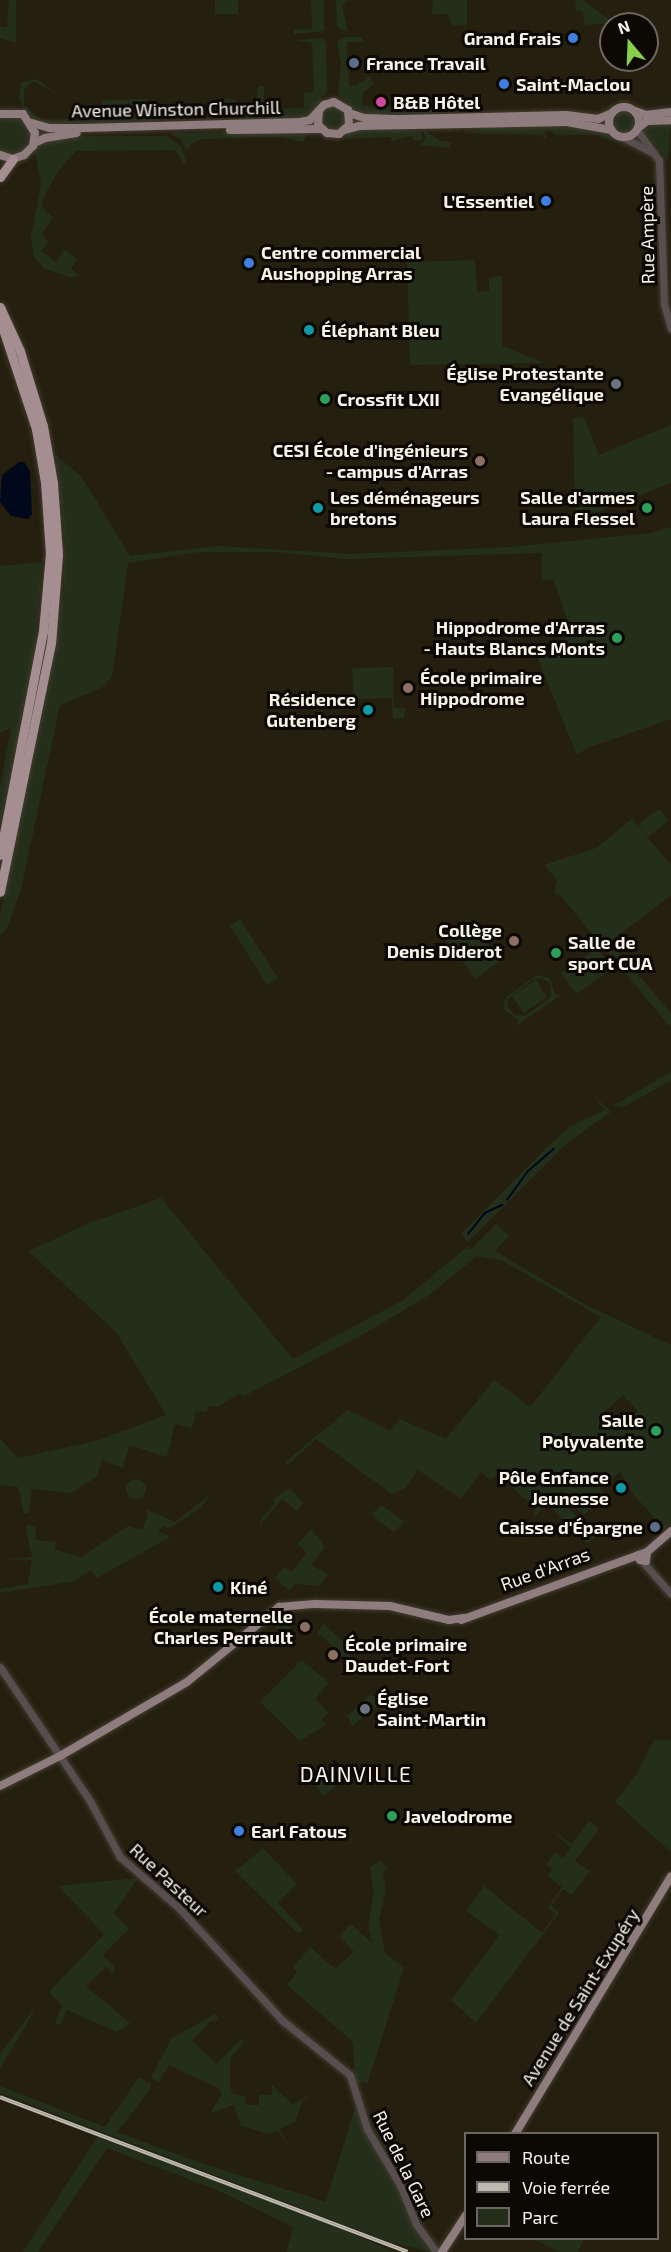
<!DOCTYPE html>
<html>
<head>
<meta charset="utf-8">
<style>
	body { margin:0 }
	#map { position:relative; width:671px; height:2252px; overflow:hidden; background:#251f10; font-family:"Exo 2",sans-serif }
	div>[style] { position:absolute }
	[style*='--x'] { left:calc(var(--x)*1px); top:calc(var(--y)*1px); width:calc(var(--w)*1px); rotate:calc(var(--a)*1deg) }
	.green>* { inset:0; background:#242f1b }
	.round { border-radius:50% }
	.water>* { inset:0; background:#02081b }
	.stream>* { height:1.5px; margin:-0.75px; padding:0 0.75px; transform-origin:0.75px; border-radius:0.75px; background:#02081b }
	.roads { filter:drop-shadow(0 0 2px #423d2e) drop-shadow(0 0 2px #423d2e) }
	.minor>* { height:7px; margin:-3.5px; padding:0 3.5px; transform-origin:3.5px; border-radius:3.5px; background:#584e50 }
	.major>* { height:8px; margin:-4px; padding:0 4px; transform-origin:4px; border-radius:4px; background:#8f7c7f }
	.major>.ring { margin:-4px; padding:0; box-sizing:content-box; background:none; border:8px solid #8f7c7f; border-radius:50% }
	.highway>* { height:9px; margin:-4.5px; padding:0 4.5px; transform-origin:4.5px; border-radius:4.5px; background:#a58e92 }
	.rail>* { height:4px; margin-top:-2px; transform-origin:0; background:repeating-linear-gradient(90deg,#0c0904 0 4.5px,#beb9ae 0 9px); box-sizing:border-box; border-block:2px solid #beb9ae }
	.dots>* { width:16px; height:16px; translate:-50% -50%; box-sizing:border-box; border:3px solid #0c0904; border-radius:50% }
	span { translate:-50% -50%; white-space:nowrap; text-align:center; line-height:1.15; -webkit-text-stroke:6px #0c0904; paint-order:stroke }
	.poi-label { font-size:18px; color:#f7f3e9; font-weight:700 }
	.right { translate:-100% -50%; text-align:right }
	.left { translate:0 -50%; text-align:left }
	.street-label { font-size:18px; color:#f7f3e9 }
	.quarter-label { font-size:21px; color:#f7f3e9; letter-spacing:1.5px }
	.legend { position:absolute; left:464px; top:2132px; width:195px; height:108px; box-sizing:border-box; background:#0c0904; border:2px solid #6a6760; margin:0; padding:8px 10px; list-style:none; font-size:18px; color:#f7f3e9 }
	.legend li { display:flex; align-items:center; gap:12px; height:30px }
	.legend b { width:30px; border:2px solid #6a6760 }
	.north { position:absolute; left:599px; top:12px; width:60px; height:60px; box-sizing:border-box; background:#0c0904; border:2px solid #6a6760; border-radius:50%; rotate:341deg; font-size:16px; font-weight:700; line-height:24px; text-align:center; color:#f7f3e9 }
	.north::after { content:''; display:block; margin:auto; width:21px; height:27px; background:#87cf4a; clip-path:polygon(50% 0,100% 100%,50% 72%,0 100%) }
</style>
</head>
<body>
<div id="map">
	<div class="green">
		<div style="clip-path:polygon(9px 0,16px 0,16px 43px,0 38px,0 27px,7px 27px)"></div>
		<div style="clip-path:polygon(215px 0,238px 0,238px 14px,215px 14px)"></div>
		<div style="clip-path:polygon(311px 0,324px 0,324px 31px,294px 34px,294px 30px,312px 29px)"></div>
		<div style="clip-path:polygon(336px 0,349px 0,342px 6px,348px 32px,337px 27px)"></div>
		<div style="clip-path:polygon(433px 0,467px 0,467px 25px,452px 26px,448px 14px,432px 14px)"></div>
		<div style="clip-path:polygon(575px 0,583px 0,613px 23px,584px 25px,583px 11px,576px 10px)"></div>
		<div style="clip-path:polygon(342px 37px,360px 37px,365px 42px,347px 42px,349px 85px,355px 86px,370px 76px,374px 84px,363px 92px,362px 106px,411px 106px,453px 101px,453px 111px,447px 115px,379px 116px,354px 113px,338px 94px,341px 63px,337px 43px)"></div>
		<div style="clip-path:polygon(322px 38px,326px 43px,327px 92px,310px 116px,243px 120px,224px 113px,219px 99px,236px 99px,236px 104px,255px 110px,258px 86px,264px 86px,265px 109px,304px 108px,304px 93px,314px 92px,312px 43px,297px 40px)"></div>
		<div style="clip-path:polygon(37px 79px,58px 95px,33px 81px,24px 90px,24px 105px,41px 120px,99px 118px,105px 115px,102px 100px,147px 99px,160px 122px,72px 126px,35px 121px,25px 112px,19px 97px,21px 82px)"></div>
		<div class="round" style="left:321px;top:107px;width:24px;height:24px"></div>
		<div class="round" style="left:613px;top:110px;width:24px;height:24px"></div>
		<div style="clip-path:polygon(0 118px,23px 118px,31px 132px,23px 151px,13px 155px,0 151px)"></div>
		<div style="clip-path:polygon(541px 125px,564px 125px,608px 133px,629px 144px,601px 138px,601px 135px,555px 135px,550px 130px,544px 132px,547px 138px,543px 138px,543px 135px,467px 133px,489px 127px)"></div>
		<div style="clip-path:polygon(650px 125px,671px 125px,668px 160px,644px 132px)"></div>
		<div style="clip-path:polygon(365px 128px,420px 131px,423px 136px,420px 141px,413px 140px,412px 136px,391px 141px,391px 137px,345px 139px,348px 133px)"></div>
		<div style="clip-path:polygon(422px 129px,439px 140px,452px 142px,450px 148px,420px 145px,426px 139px)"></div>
		<div style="clip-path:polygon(307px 131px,304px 142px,280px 137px,203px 139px,191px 144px,187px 151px,181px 140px,170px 133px)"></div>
		<div style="clip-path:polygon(73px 136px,166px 136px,181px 146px,186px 162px,183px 163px,175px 150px,76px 151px,59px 170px,42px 201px,43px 208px,53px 218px,42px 233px,48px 242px,41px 251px,56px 262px,64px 250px,77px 259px,71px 269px,80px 275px,72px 278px,44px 268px,34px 257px,31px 236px,41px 184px,34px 149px,38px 144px)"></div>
		<div style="clip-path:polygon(475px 260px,477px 292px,489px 291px,489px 278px,502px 276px,502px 346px,545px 363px,410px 365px,407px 262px)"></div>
		<div style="clip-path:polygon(584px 417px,599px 455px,671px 425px,671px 483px,575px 521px,573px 418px)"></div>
		<div style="clip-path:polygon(56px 455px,81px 476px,130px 556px,217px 546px,351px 554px,510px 547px,651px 533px,671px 527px,671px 719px,587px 748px,577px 755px,536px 654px,566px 645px,560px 626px,569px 625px,554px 580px,541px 580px,542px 553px,346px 559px,276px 552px,199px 552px,128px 563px,112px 676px,103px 687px,60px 705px,21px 890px,7px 928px,0 936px,0 916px,43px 713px,64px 587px,65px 540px)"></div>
		<div style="clip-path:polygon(42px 562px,35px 648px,0 826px,0 788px,11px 728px,0 733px,0 566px)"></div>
		<div style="clip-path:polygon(393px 667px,394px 708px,406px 708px,403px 718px,393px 719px,392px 698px,354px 699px,352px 668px)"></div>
		<div style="clip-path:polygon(659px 809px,669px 820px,648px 837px,638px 825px)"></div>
		<div style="clip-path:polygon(632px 819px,671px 865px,671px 895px,610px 942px,671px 1013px,671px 1028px,558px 893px,554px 895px,557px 880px,544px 865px,596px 848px)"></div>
		<div style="clip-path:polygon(240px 919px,278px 978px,267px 985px,230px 926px)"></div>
		<div style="clip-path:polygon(468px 919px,501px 960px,476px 979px,444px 938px)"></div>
		<div style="clip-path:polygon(597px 948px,612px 969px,576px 994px,561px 973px)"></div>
		<div style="clip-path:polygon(evenodd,537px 975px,550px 978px,555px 995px,561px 995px,516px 1026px,518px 1020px,504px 1009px,505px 998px,537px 975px,534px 979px,542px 978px,550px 984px,551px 997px,525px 1016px,515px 1015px,507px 1006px,509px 998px,534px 979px)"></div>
		<div style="clip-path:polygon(536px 980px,547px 997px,524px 1013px,512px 996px)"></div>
		<div style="clip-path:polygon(671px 1072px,671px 1080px,647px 1094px,623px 1107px,614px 1105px)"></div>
		<div style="clip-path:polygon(591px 1093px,611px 1112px,567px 1143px,468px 1242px,461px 1234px,545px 1149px,571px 1126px,605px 1110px)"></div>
		<div style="clip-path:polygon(evenodd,161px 1198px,293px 1359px,403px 1300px,467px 1247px,470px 1250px,496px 1224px,509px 1236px,495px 1251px,584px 1304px,671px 1345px,671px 1524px,665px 1529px,631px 1492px,620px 1472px,600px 1488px,607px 1497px,583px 1515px,562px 1490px,555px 1495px,597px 1535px,587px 1543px,547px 1504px,533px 1518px,535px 1507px,498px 1475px,490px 1480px,481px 1472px,461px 1499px,418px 1470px,404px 1489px,392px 1494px,316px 1439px,288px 1465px,285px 1462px,348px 1410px,390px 1431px,400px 1419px,446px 1439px,494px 1380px,530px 1407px,601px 1317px,503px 1261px,477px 1256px,429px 1295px,364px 1334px,242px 1397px,240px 1393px,218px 1407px,208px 1406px,207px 1412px,196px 1411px,192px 1428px,175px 1424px,167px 1457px,129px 1445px,123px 1468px,102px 1460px,96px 1477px,71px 1493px,32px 1489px,29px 1513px,24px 1513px,18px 1487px,0 1485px,0 1438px,18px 1458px,96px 1441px,166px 1415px,116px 1332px,28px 1251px,92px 1222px,161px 1198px,623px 1395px,638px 1411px,616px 1431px,601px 1415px,623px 1395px)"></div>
		<div class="round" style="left:126px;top:1479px;width:20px;height:20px"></div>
		<div style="clip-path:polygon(290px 1488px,303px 1503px,297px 1511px,282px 1499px,261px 1524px,259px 1522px,275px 1503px,274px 1498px)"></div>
		<div style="clip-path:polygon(212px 1493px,198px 1510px,168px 1529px,164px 1526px,158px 1530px,170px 1537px,97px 1578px,91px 1570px,75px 1581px,0 1593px,0 1589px,28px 1584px,32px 1560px,2px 1559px,32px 1557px,25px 1525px,35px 1526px,36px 1540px,56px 1542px,55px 1550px,81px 1557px,128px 1526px,143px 1530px,148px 1514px,146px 1509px,175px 1522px)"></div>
		<div style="clip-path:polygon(382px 1505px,405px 1522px,393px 1532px,371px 1514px)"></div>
		<div style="clip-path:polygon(311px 1529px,325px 1547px,311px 1565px,328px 1574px,319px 1586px,295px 1584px,284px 1597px,289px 1590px,275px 1578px,284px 1567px,291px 1572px,307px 1553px,298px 1544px)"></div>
		<div style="clip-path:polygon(284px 1609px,282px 1613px,293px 1625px,286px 1632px,288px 1638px,268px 1621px)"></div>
		<div style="clip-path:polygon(323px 1623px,349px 1647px,346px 1651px,352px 1657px,344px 1657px,318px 1633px)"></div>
		<div style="clip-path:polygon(302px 1660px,329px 1683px,315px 1699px,329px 1713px,321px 1720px,326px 1725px,300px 1741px,260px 1702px)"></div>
		<div style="clip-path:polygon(370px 1695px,379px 1699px,377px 1706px,352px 1726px,347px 1716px)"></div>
		<div style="clip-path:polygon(654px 1740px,671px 1740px,671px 1852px,615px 1802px,636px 1775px)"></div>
		<div style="clip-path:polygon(324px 1765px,343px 1781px,323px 1796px,317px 1787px,319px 1770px)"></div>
		<div style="clip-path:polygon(589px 1821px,599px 1829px,575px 1861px,590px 1871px,572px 1895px,563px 1889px,551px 1906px,559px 1913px,476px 2023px,451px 2000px,500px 1935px,466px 1911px,484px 1886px,542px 1933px,556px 1914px,548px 1907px,562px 1887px,547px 1876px,552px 1869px,546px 1865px,555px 1852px,563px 1858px,571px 1847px,546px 1827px,572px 1844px)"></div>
		<div style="clip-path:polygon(263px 1848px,297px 1884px,278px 1903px,303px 1930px,299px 1934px,235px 1871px)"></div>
		<div style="clip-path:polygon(380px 1860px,388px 1869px,383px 1872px,386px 1892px,379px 1919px,385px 1953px,404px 1967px,368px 2082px,355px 2083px,353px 2042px,287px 1985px,297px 1972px,293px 1968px,310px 1947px,335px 1969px,354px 1952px,339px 1936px,351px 1924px,372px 1943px,368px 1927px,374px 1892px,370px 1868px)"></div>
		<div style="clip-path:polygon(138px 1878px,114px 1913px,129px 1929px,103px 1955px,114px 1967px,114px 1975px,106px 1967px,86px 1986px,130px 2023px,117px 2032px,67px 2010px,61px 2025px,55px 2023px,62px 2006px,49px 1992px,104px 1934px,58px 1886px)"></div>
		<div style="clip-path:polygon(36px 2006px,34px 2011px,0 2069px,0 2054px)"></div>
		<div style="clip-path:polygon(215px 2014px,219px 2020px,210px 2022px,192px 2041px,217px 2064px,241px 2039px,244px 2041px,230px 2059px,230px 2087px,233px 2094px,245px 2096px,246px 2105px,259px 2105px,259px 2095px,272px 2095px,272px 2085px,293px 2105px,310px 2094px,302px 2102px,295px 2122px,279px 2129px,290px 2147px,277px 2131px,269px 2134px,241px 2126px,234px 2105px,210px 2113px,222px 2094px,218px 2088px,169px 2065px,159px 2082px,151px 2077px,172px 2038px)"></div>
		<div style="clip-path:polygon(139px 2077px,151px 2084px,151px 2088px,117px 2132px,201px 2163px,326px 2202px,355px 2108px,359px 2104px,367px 2129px,431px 2252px,392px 2243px,0 2093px,0 2086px,105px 2127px)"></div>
		<div style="clip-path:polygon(97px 2137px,320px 2219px,394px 2252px,287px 2252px,293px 2227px,217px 2190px,107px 2148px,38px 2252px,23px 2252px)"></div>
		<div style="clip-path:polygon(533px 2239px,584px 2238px,584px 2239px,578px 2252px,561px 2252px)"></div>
	</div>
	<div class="water">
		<div style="clip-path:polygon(19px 462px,24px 462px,30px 471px,32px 514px,28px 519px,11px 516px,0 502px,2px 475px)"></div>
	</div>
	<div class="stream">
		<div style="--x:507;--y:1200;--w:34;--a:-54"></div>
		<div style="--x:527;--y:1172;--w:35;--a:-41"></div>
		<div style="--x:468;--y:1234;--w:27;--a:-51"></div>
		<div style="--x:485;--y:1213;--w:19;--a:-25"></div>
		<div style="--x:334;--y:1761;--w:15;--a:42"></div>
	</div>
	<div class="roads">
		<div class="minor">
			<div style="--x:637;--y:130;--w:37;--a:54"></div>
			<div style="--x:659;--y:160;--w:144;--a:88"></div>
			<div style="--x:664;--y:304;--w:26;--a:74"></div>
			<div style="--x:622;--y:137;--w:34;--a:27"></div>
			<div style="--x:642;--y:1561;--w:44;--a:48.7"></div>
			<div style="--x:0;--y:1667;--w:161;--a:56.1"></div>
			<div style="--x:90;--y:1801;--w:64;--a:61.8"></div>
			<div style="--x:120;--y:1857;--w:77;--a:40.8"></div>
			<div style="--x:178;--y:1907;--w:155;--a:47.4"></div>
			<div style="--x:283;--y:2021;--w:86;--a:38.9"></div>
			<div style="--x:350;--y:2075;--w:57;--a:72.5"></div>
			<div style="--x:367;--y:2129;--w:65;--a:59.5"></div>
			<div style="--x:400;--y:2185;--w:42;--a:67.7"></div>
			<div style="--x:416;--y:2224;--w:34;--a:54"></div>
		</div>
		<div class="major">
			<div class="ring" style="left:609px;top:107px;width:22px;height:22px"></div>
			<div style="--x:635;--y:111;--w:12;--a:20"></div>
			<div style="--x:646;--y:115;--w:25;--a:-7"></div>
			<div style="--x:349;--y:113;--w:16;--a:18"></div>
			<div style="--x:364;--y:118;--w:38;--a:2"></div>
			<div style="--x:402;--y:119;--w:164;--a:-1.4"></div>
			<div style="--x:566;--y:115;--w:32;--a:7"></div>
			<div style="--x:598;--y:119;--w:15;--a:-23"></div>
			<div style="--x:0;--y:114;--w:23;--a:0"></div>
			<div style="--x:23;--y:114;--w:22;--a:58"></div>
			<div style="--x:35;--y:133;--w:13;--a:99"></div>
			<div style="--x:33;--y:146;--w:13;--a:135"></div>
			<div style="--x:24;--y:155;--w:12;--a:160"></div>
			<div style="--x:13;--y:159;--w:14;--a:-163"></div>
			<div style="--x:32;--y:123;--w:19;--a:16"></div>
			<div style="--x:50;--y:128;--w:33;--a:0"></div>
			<div style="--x:83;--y:128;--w:217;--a:-1.6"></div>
			<div style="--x:300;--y:122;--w:10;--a:-11"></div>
			<div style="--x:310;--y:120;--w:21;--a:-47"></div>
			<div style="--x:324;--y:105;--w:10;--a:-17"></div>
			<div style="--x:334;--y:102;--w:16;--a:30"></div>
			<div style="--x:348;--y:110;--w:15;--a:86"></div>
			<div style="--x:349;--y:125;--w:13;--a:138"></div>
			<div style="--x:339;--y:134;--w:12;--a:-175"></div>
			<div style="--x:327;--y:133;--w:12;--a:-138"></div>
			<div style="--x:318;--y:125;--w:13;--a:-86"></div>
			<div style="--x:638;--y:128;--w:11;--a:-38"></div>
			<div style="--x:647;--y:121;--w:24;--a:-2"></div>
			<div style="--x:230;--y:130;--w:91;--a:-0.6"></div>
			<div style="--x:345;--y:130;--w:15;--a:-16"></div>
			<div style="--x:359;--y:126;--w:208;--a:-1.1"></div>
			<div style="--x:567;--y:122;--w:45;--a:10.3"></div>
			<div style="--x:34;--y:143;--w:12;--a:-24"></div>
			<div style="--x:45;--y:138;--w:32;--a:-9"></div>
			<div style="--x:647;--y:1552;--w:32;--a:-41"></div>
			<div style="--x:638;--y:1555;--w:5;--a:68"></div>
			<div style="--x:640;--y:1560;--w:6;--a:9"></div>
			<div style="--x:646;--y:1561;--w:9;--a:-84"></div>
			<div style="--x:461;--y:1620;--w:198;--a:-20.1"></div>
			<div style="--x:0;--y:1786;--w:67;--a:-26.6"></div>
			<div style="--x:60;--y:1756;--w:147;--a:-30.2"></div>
			<div style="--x:187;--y:1682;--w:119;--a:-39.2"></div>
			<div style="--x:279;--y:1607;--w:36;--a:-5"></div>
			<div style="--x:315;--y:1604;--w:75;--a:1.5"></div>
			<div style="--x:390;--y:1606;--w:61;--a:13.3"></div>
			<div style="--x:449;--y:1620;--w:15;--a:-8"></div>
			<div style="--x:515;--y:2134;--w:301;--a:-58.8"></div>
			<div style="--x:442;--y:2252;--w:44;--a:-57"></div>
		</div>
		<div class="highway">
			<div style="--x:0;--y:177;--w:22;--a:-54"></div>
			<div style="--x:0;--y:307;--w:48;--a:65.6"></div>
			<div style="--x:20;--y:351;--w:78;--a:73"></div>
			<div style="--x:43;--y:426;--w:58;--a:80"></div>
			<div style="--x:53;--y:483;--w:72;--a:86"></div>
			<div style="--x:58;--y:555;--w:88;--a:94.5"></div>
			<div style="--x:51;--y:643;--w:254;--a:101.6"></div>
			<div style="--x:0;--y:320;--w:115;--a:71.7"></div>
			<div style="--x:36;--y:429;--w:54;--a:80.4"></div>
			<div style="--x:45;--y:482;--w:72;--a:86"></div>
			<div style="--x:50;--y:554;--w:77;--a:95.2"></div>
			<div style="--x:43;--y:631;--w:228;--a:100.9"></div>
		</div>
	</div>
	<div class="rail">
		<div style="--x:0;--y:2097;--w:436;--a:20.8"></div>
	</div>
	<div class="dots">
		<div style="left:573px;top:38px;background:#3f7fe0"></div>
		<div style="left:354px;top:63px;background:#5c6f8a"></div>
		<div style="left:504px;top:84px;background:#3f7fe0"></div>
		<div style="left:381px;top:102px;background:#d1479c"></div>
		<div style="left:546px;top:201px;background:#3f7fe0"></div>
		<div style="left:249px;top:263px;background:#3f7fe0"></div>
		<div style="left:309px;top:330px;background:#0f9aa8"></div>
		<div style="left:616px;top:384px;background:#6b7280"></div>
		<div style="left:325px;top:399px;background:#2e9e5b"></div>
		<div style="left:480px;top:461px;background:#8d6e63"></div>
		<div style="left:318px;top:508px;background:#0f9aa8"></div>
		<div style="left:647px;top:508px;background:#2e9e5b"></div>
		<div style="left:617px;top:638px;background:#2e9e5b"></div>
		<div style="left:408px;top:688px;background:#8d6e63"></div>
		<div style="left:368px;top:710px;background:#0f9aa8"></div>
		<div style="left:514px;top:941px;background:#8d6e63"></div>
		<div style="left:556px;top:953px;background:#2e9e5b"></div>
		<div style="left:656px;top:1431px;background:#2e9e5b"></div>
		<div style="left:621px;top:1488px;background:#0f9aa8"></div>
		<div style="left:655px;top:1527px;background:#5c6f8a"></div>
		<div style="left:218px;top:1587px;background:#0f9aa8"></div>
		<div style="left:305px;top:1627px;background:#8d6e63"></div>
		<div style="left:333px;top:1655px;background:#8d6e63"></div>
		<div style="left:365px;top:1709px;background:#6b7280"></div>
		<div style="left:392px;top:1816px;background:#2e9e5b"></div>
		<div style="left:239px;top:1831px;background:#3f7fe0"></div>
	</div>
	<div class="poi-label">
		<span class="right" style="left:561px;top:38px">Grand Frais</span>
		<span class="left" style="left:366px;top:63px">France Travail</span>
		<span class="left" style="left:516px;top:84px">Saint-Maclou</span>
		<span class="left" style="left:393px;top:102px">B&amp;B Hôtel</span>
		<span class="right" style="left:534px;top:201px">L’Essentiel</span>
		<span class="left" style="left:261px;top:263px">Centre commercial<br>Aushopping Arras</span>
		<span class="left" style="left:321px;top:330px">Éléphant Bleu</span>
		<span class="right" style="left:604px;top:384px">Église Protestante<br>Evangélique</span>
		<span class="left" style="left:337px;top:399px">Crossfit LXII</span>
		<span class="right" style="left:468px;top:461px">CESI École d'ingénieurs<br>- campus d'Arras</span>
		<span class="left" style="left:330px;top:508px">Les déménageurs<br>bretons</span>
		<span class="right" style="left:635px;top:508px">Salle d'armes<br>Laura Flessel</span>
		<span class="right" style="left:605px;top:638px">Hippodrome d'Arras<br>- Hauts Blancs Monts</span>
		<span class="left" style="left:420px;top:688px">École primaire<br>Hippodrome</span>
		<span class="right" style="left:356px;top:710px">Résidence<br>Gutenberg</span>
		<span class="right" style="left:502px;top:941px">Collège<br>Denis Diderot</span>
		<span class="left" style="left:568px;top:953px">Salle de<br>sport CUA</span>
		<span class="right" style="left:644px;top:1431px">Salle<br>Polyvalente</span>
		<span class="right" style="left:609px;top:1488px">Pôle Enfance<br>Jeunesse</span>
		<span class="right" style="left:643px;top:1527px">Caisse d'Épargne</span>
		<span class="left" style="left:230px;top:1587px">Kiné</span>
		<span class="right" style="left:293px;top:1627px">École maternelle<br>Charles Perrault</span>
		<span class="left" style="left:345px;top:1655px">École primaire<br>Daudet-Fort</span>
		<span class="left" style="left:377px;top:1709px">Église<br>Saint-Martin</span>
		<span class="left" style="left:404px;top:1816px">Javelodrome</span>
		<span class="left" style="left:251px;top:1831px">Earl Fatous</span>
	</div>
	<div class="street-label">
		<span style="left:176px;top:109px;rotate:-1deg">Avenue Winston Churchill</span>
		<span style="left:647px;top:235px;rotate:-91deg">Rue Ampère</span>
		<span style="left:545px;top:1569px;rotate:-20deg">Rue d'Arras</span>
		<span style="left:169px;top:1880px;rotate:43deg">Rue Pasteur</span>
		<span style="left:580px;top:1997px;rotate:-58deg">Avenue de Saint-Exupéry</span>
		<span style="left:404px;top:2164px;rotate:64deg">Rue de la Gare</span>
	</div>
	<div class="quarter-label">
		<span style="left:356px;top:1774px">DAINVILLE</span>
	</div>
	<ul class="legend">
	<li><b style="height:8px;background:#8f7c7f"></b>Route</li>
	<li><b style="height:8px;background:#beb9ae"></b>Voie ferrée</li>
	<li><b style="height:16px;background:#242f1b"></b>Parc</li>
	</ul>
	<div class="north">N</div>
</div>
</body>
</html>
